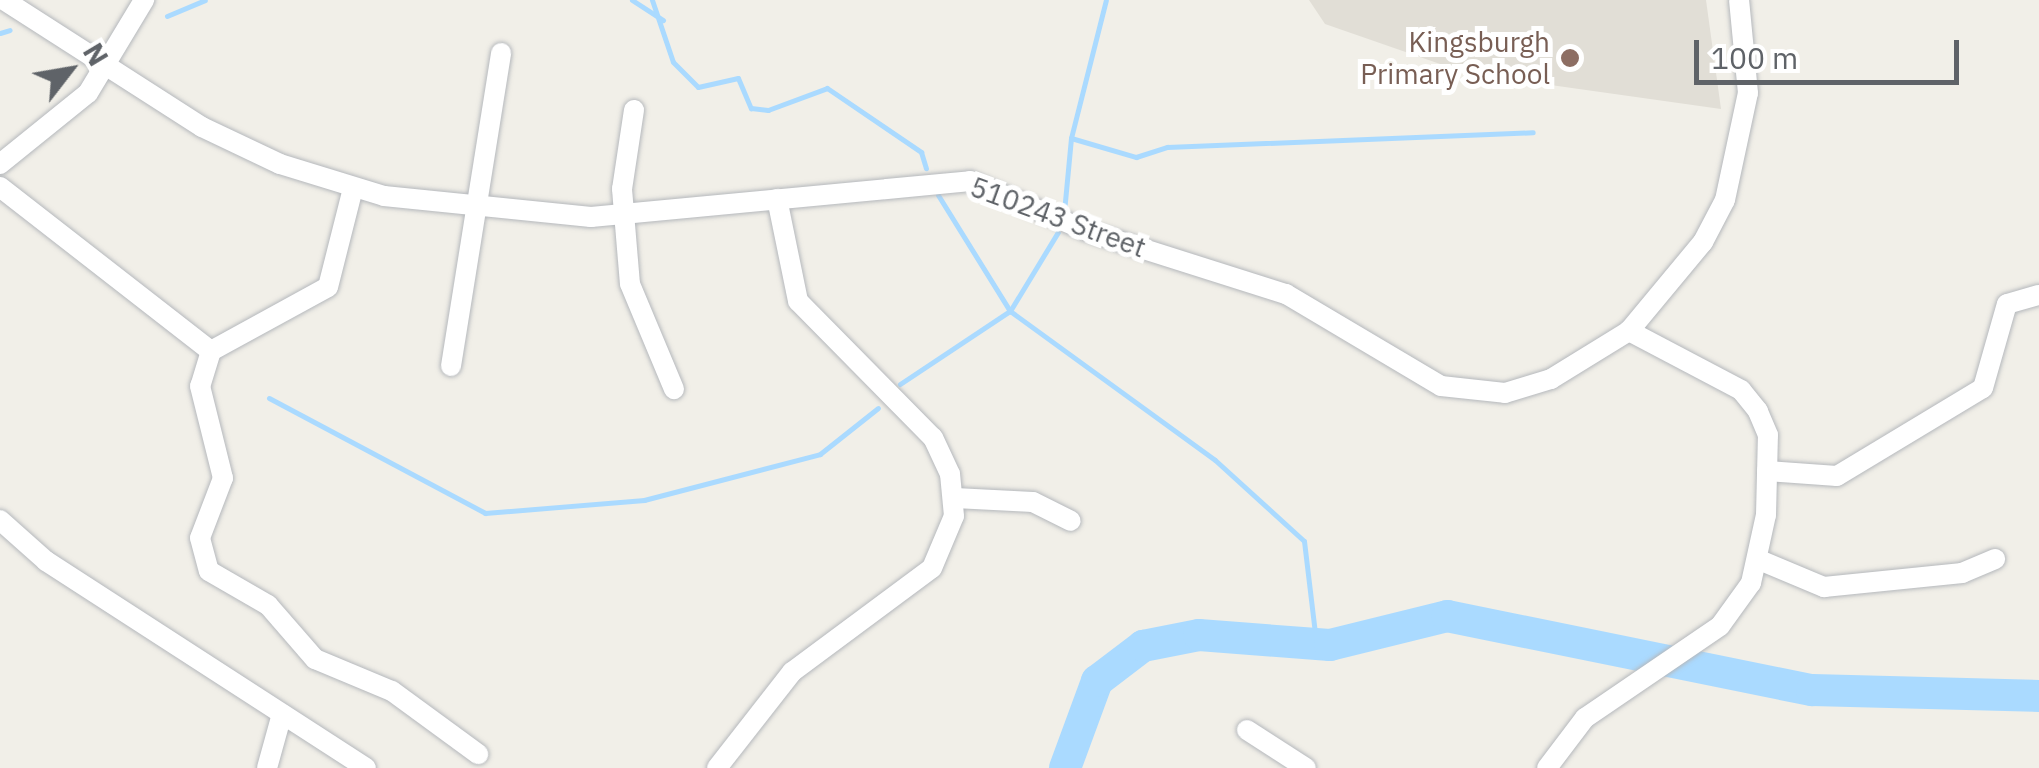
<!DOCTYPE html>
<html>
<head>
<meta charset="utf-8">
<style>
	body { margin:0 }
	#map { position:relative; width:2039px; height:768px; overflow:hidden; background:#f1efe8; font-family:"IBM Plex Sans",sans-serif }
	div>[style] { position:absolute }
	[style*='--x'] { left:calc(var(--x)*1px); top:calc(var(--y)*1px); width:calc(var(--w)*1px); rotate:calc(var(--a)*1deg) }
	.education>* { inset:0; background:#e1ded6 }
	.stream>* { height:5px; margin:-2.5px; padding:0 2.5px; transform-origin:2.5px; border-radius:2.5px; background:#aadaff }
	.river>* { height:32px; margin:-16px; padding:0 16px; transform-origin:16px; border-radius:16px; background:#aadaff }
	.roads { filter:drop-shadow(0 0 2px #b5b8bc) drop-shadow(0 0 2px #b5b8bc) }
	.minor>* { height:20px; margin:-10px; padding:0 10px; transform-origin:10px; border-radius:10px; background:#fff }
	.dots>* { width:28px; height:28px; translate:-50% -50%; box-sizing:border-box; border:5px solid #fff; border-radius:50% }
	span { translate:-50% -50%; white-space:nowrap; text-align:center; line-height:1.15; -webkit-text-stroke:10px #fff; paint-order:stroke }
	.education-label { font-size:28px; color:#785e54 }
	.right { translate:-100% -50%; text-align:right }
	.street-label { font-size:28px; color:#5f6368 }
	.north { position:absolute; left:20px; top:20px; width:100px; height:100px; -webkit-text-stroke:8px #fff; paint-order:stroke; rotate:59deg; font-size:28px; font-weight:700; line-height:40px; text-align:center; color:#5f6368 }
	.north::after { content:''; display:block; margin:auto; width:35px; height:45px; background:#5f6368; clip-path:polygon(50% 0,100% 100%,50% 72%,0 100%) }
	.scale { position:absolute; left:1694px; top:40px; width:265px; height:45px; box-sizing:border-box; border:5px solid #5f6368; border-top:0; padding-left:12px; font-size:30px; line-height:35px; white-space:nowrap; color:#5f6368; -webkit-text-stroke:8px #fff; paint-order:stroke }
</style>
</head>
<body>
<div id="map">
	<div class="education">
		<div style="clip-path:polygon(1309px 0,1706px 0,1721px 109px,1466px 73px,1325px 24px)"></div>
	</div>
	<div class="stream">
		<div style="--x:632;--y:0;--w:37;--a:33"></div>
		<div style="--x:652;--y:0;--w:65;--a:71.3"></div>
		<div style="--x:673;--y:62;--w:35;--a:45"></div>
		<div style="--x:698;--y:87;--w:41;--a:-12.7"></div>
		<div style="--x:738;--y:78;--w:33;--a:67"></div>
		<div style="--x:751;--y:108;--w:17;--a:7"></div>
		<div style="--x:768;--y:110;--w:63;--a:-20.4"></div>
		<div style="--x:827;--y:88;--w:114;--a:34.2"></div>
		<div style="--x:921;--y:152;--w:17;--a:73"></div>
		<div style="--x:167;--y:16;--w:41;--a:-22.8"></div>
		<div style="--x:0;--y:33;--w:10;--a:-17"></div>
		<div style="--x:1071;--y:138;--w:68;--a:16.3"></div>
		<div style="--x:1136;--y:157;--w:33;--a:-18"></div>
		<div style="--x:1167;--y:147;--w:366;--a:-2.3"></div>
		<div style="--x:938;--y:195;--w:137;--a:58.2"></div>
		<div style="--x:1010;--y:311;--w:253;--a:36"></div>
		<div style="--x:1215;--y:460;--w:120;--a:42.3"></div>
		<div style="--x:1304;--y:541;--w:102;--a:83.2"></div>
		<div style="--x:1064;--y:212;--w:74;--a:-84.6"></div>
		<div style="--x:1071;--y:138;--w:142;--a:-75.8"></div>
		<div style="--x:900;--y:384;--w:132;--a:-33.6"></div>
		<div style="--x:1010;--y:311;--w:92;--a:-58.7"></div>
		<div style="--x:269;--y:398;--w:245;--a:28"></div>
		<div style="--x:485;--y:513;--w:160;--a:-4.7"></div>
		<div style="--x:644;--y:500;--w:182;--a:-14.6"></div>
		<div style="--x:820;--y:454;--w:74;--a:-38.4"></div>
	</div>
	<div class="river">
		<div style="--x:1065;--y:768;--w:93;--a:-69.8"></div>
		<div style="--x:1097;--y:681;--w:58;--a:-37.3"></div>
		<div style="--x:1143;--y:646;--w:57;--a:-11.1"></div>
		<div style="--x:1199;--y:635;--w:131;--a:4.4"></div>
		<div style="--x:1330;--y:645;--w:121;--a:-13.9"></div>
		<div style="--x:1447;--y:616;--w:372;--a:11.5"></div>
		<div style="--x:1812;--y:690;--w:227;--a:1.5"></div>
	</div>
	<div class="roads">
		<div class="minor">
			<div style="--x:4;--y:0;--w:235;--a:32.7"></div>
			<div style="--x:202;--y:127;--w:86;--a:25.4"></div>
			<div style="--x:280;--y:164;--w:109;--a:17.1"></div>
			<div style="--x:384;--y:196;--w:208;--a:5.8"></div>
			<div style="--x:591;--y:217;--w:381;--a:-5.4"></div>
			<div style="--x:970;--y:181;--w:127;--a:23.1"></div>
			<div style="--x:1087;--y:231;--w:209;--a:17.6"></div>
			<div style="--x:1286;--y:294;--w:180;--a:30.7"></div>
			<div style="--x:1441;--y:386;--w:64;--a:6.2"></div>
			<div style="--x:1505;--y:393;--w:48;--a:-16.9"></div>
			<div style="--x:1551;--y:379;--w:92;--a:-31.6"></div>
			<div style="--x:1629;--y:331;--w:116;--a:-50.3"></div>
			<div style="--x:1703;--y:242;--w:47;--a:-62.4"></div>
			<div style="--x:1725;--y:200;--w:109;--a:-77.9"></div>
			<div style="--x:1748;--y:93;--w:93;--a:-95.5"></div>
			<div style="--x:634;--y:110;--w:80;--a:98.6"></div>
			<div style="--x:622;--y:189;--w:95;--a:85.2"></div>
			<div style="--x:630;--y:284;--w:114;--a:67.3"></div>
			<div style="--x:0;--y:164;--w:113;--a:-38.9"></div>
			<div style="--x:88;--y:93;--w:109;--a:-58.9"></div>
			<div style="--x:0;--y:187;--w:267;--a:37.9"></div>
			<div style="--x:211;--y:351;--w:133;--a:-28.7"></div>
			<div style="--x:328;--y:287;--w:102;--a:-75.8"></div>
			<div style="--x:211;--y:351;--w:37;--a:107"></div>
			<div style="--x:200;--y:386;--w:95;--a:76"></div>
			<div style="--x:223;--y:478;--w:64;--a:111"></div>
			<div style="--x:200;--y:538;--w:34;--a:75"></div>
			<div style="--x:209;--y:571;--w:68;--a:30"></div>
			<div style="--x:268;--y:605;--w:72;--a:49"></div>
			<div style="--x:315;--y:659;--w:83;--a:22.6"></div>
			<div style="--x:392;--y:691;--w:107;--a:36.2"></div>
			<div style="--x:451;--y:366;--w:317;--a:-80.9"></div>
			<div style="--x:1767;--y:471;--w:70;--a:4.1"></div>
			<div style="--x:1837;--y:476;--w:170;--a:-31.1"></div>
			<div style="--x:1983;--y:388;--w:87;--a:-74.1"></div>
			<div style="--x:2007;--y:304;--w:33;--a:-16"></div>
			<div style="--x:955;--y:498;--w:78;--a:2.9"></div>
			<div style="--x:1033;--y:502;--w:42;--a:26.6"></div>
			<div style="--x:0;--y:520;--w:62;--a:41.7"></div>
			<div style="--x:46;--y:561;--w:381;--a:32.9"></div>
			<div style="--x:1757;--y:559;--w:73;--a:22.7"></div>
			<div style="--x:1824;--y:587;--w:139;--a:-5.8"></div>
			<div style="--x:1962;--y:573;--w:36;--a:-23"></div>
			<div style="--x:1247;--y:730;--w:70;--a:32.8"></div>
			<div style="--x:267;--y:768;--w:56;--a:-74.5"></div>
			<div style="--x:717;--y:768;--w:122;--a:-52"></div>
			<div style="--x:792;--y:672;--w:174;--a:-36.6"></div>
			<div style="--x:932;--y:568;--w:56;--a:-67.1"></div>
			<div style="--x:954;--y:516;--w:42;--a:-95.4"></div>
			<div style="--x:950;--y:474;--w:40;--a:-115"></div>
			<div style="--x:933;--y:438;--w:192;--a:-134.6"></div>
			<div style="--x:798;--y:301;--w:104;--a:-101.6"></div>
			<div style="--x:1547;--y:768;--w:63;--a:-52.8"></div>
			<div style="--x:1585;--y:718;--w:163;--a:-34.3"></div>
			<div style="--x:1720;--y:626;--w:53;--a:-54.2"></div>
			<div style="--x:1751;--y:583;--w:70;--a:-77.6"></div>
			<div style="--x:1766;--y:515;--w:80;--a:-88.6"></div>
			<div style="--x:1768;--y:435;--w:26;--a:-113"></div>
			<div style="--x:1758;--y:411;--w:27;--a:-129"></div>
			<div style="--x:1741;--y:390;--w:127;--a:-152.2"></div>
		</div>
	</div>
	<div class="dots">
		<div style="left:1570px;top:58px;background:#8d6e63"></div>
	</div>
	<div class="education-label">
		<span class="right" style="left:1550px;top:58px">Kingsburgh<br>Primary School</span>
	</div>
	<div class="street-label">
		<span style="left:1058px;top:217px;rotate:20deg">510243 Street</span>
	</div>
	<div class="north">N</div>
	<div class="scale">100 m</div>
</div>
</body>
</html>
